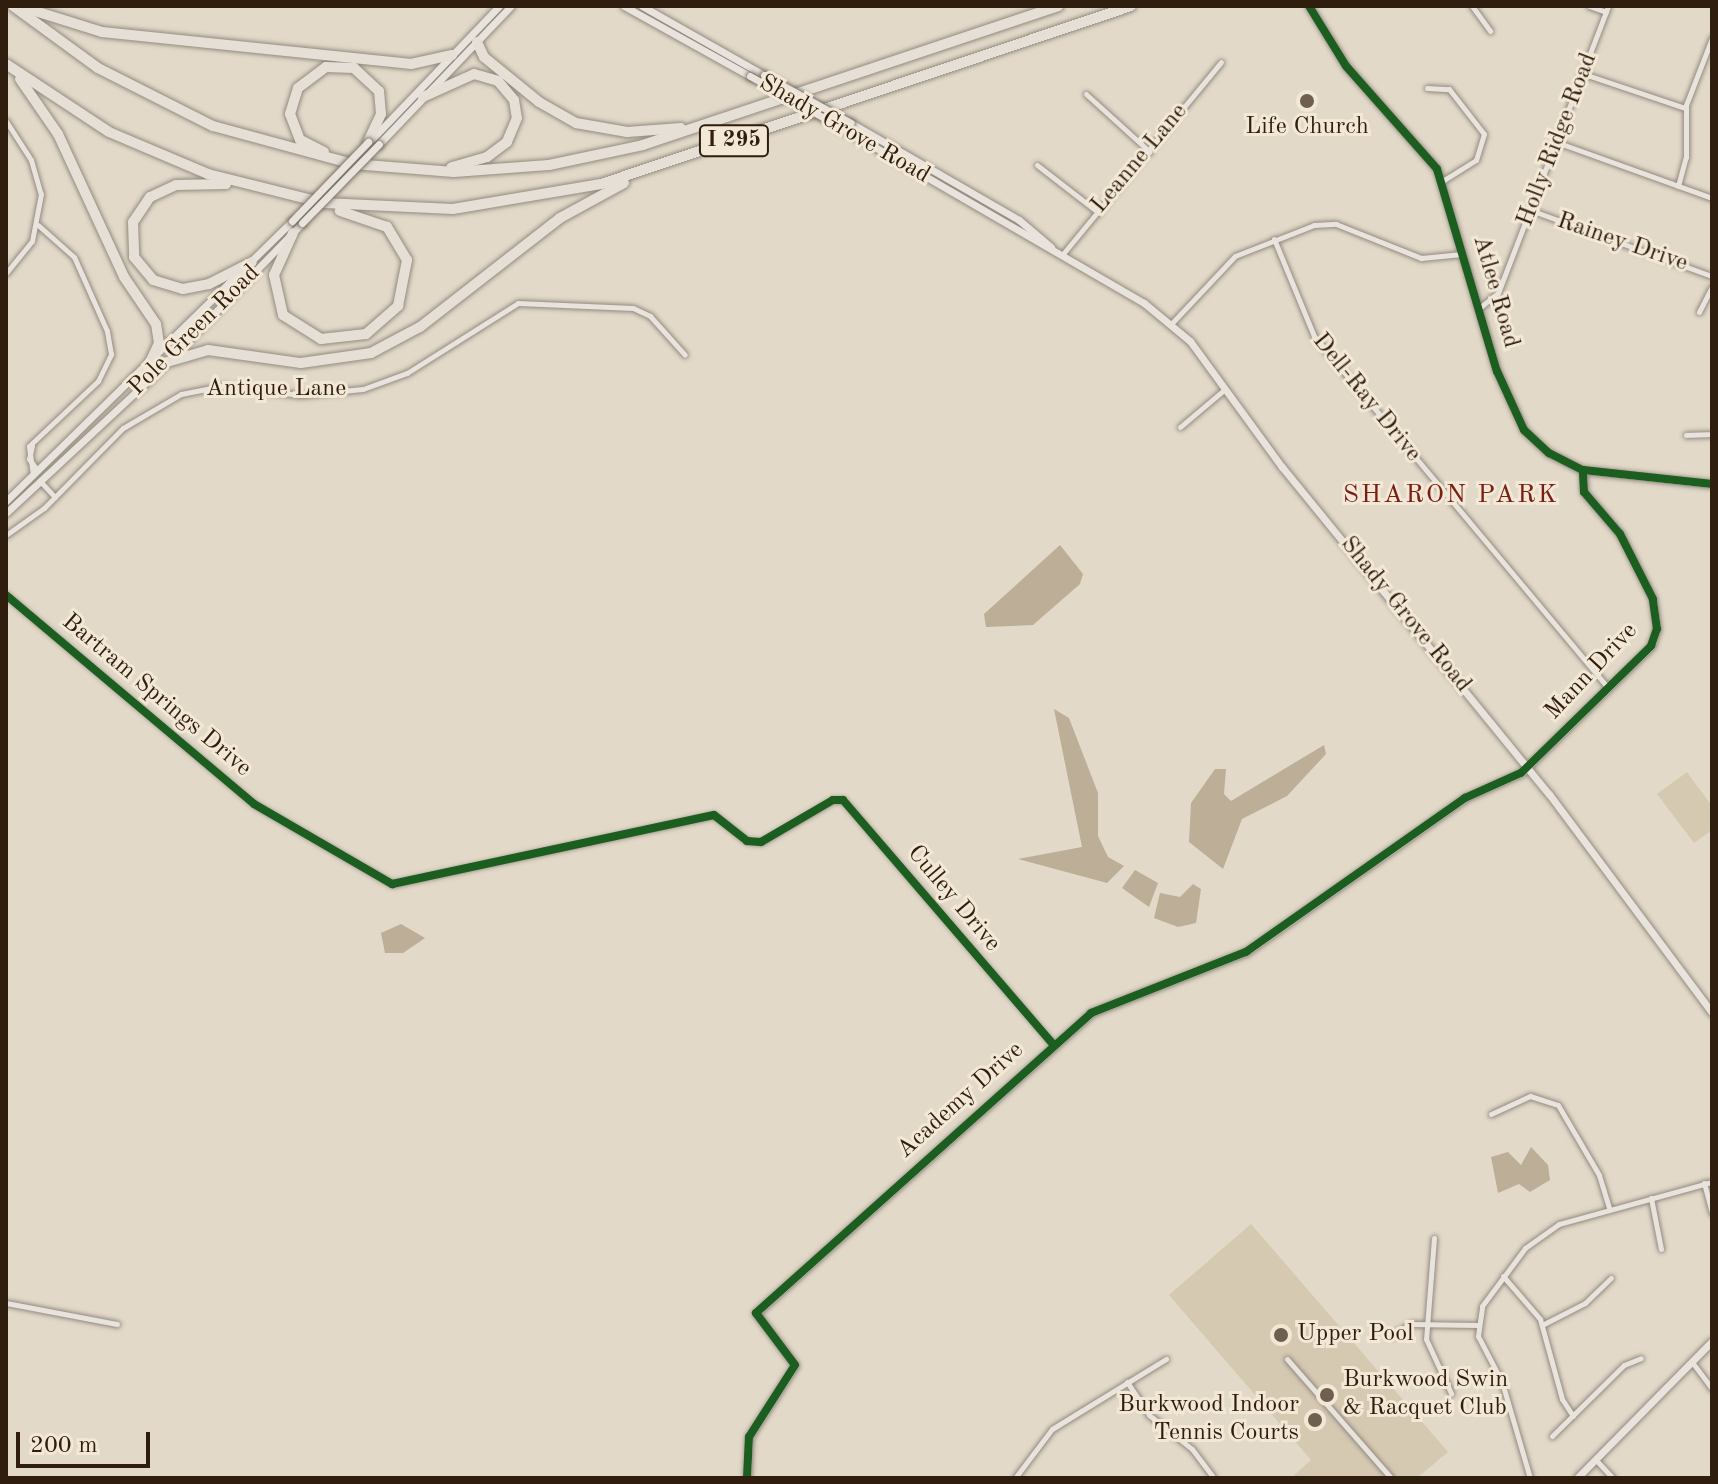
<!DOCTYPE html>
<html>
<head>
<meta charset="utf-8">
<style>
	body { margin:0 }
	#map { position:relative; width:1718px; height:1484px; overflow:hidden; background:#e2d9c8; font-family:"Old Standard TT",serif }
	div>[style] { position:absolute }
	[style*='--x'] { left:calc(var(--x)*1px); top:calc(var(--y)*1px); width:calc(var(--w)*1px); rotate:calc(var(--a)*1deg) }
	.green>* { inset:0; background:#d6c9b2 }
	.water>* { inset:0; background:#bcae97 }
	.roads { filter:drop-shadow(0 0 2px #938b80) drop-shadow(0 0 2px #938b80) }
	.street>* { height:5px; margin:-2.5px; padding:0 2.5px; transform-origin:2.5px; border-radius:2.5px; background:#e8e3dc }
	.secondary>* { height:7px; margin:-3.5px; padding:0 3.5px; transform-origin:3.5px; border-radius:3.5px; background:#e8e3dc }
	.highway>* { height:10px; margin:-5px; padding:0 5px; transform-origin:5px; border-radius:5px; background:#e5dfd6 }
	.bridges { filter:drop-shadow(0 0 2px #7a7267) drop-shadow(0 0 2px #7a7267) }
	.secondary-bridge>* { height:7px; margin:-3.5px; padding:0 3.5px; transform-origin:3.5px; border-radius:3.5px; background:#e8e3dc }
	.cycleway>* { height:8px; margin:-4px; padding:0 4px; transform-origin:4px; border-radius:4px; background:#1b5e20 }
	.dots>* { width:22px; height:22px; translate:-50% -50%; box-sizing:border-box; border:4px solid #f3e8d5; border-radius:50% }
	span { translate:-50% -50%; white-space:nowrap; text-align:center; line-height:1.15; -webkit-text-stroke:6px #f3e8d5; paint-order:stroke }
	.shield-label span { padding:2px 6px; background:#f3e8d5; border:2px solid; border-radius:6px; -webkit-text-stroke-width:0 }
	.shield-label { font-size:22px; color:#2f1d0d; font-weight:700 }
	.poi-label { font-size:24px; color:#2f1d0d }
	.left { translate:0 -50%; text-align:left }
	.right { translate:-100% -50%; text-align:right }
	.street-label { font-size:24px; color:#2f1d0d }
	.neighbourhood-label { font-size:26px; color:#7a1f14; letter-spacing:2px }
	.frame { position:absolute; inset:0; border:8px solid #2f1d0d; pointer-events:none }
	.scale { position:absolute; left:16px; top:1432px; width:134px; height:36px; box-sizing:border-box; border:4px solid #2f1d0d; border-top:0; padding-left:10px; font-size:24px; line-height:28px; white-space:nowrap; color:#2f1d0d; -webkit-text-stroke:6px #f3e8d5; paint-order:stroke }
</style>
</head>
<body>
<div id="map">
	<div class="green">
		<div style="clip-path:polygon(1687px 772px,1712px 806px,1712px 830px,1694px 843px,1657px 794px)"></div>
		<div style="clip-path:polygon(1251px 1224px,1448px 1452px,1417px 1478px,1291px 1478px,1311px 1460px,1169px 1295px)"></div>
	</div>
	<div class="water">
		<div style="clip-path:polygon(1060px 545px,1083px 574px,1080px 584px,1033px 625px,986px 627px,984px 614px)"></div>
		<div style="clip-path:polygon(1054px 709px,1069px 718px,1098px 793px,1098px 836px,1108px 857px,1124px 866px,1107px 883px,1018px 859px,1082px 847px)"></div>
		<div style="clip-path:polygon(1324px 745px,1326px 754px,1287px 796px,1242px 819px,1223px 869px,1189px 842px,1191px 803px,1215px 769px,1226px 769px,1224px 794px,1231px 801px)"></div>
		<div style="clip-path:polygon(1135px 870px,1158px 883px,1149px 907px,1122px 888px)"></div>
		<div style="clip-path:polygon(1193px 884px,1201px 889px,1196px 923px,1178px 927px,1154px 918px,1160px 893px,1180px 897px)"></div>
		<div style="clip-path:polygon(401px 924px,425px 938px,403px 953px,385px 953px,381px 933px)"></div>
		<div style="clip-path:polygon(1531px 1147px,1548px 1165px,1550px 1180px,1530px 1192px,1519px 1184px,1498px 1193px,1491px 1157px,1508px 1152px,1521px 1165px)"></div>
	</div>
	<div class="roads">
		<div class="street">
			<div style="--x:1472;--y:6;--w:31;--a:54"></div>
			<div style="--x:1589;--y:6;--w:18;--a:19"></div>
			<div style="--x:1584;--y:74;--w:107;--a:18.6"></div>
			<div style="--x:1427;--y:88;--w:22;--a:3"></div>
			<div style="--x:1449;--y:89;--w:57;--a:52.1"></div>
			<div style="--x:1484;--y:134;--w:27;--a:107"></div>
			<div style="--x:1476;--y:160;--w:39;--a:148"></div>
			<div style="--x:1086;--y:94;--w:86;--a:42.2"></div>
			<div style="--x:6;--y:121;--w:46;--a:57.3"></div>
			<div style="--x:31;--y:160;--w:35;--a:74"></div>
			<div style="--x:41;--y:194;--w:48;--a:100.8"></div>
			<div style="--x:32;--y:241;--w:41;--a:129.1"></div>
			<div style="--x:1559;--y:143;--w:163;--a:19.8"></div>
			<div style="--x:1037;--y:165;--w:78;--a:37.7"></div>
			<div style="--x:1678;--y:186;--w:30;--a:-75"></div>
			<div style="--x:1686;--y:157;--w:52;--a:-90"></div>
			<div style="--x:1686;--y:105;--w:72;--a:-68.8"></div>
			<div style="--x:1533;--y:211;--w:190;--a:20"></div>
			<div style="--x:1274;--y:239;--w:105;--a:67.6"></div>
			<div style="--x:1314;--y:336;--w:459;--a:50.1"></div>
			<div style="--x:1062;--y:255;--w:250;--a:-50.5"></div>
			<div style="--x:1478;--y:309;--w:26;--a:-39"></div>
			<div style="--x:1498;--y:293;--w:307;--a:-69"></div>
			<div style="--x:1699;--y:312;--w:28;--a:-63"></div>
			<div style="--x:1171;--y:324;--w:93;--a:-46.7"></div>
			<div style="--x:1235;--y:256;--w:85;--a:-21.4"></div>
			<div style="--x:1314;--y:225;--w:22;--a:-3"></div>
			<div style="--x:1336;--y:224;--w:92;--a:21.8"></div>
			<div style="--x:1421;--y:258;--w:41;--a:-5.6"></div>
			<div style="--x:1180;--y:427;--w:59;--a:-40.2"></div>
			<div style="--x:1686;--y:435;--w:26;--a:-2"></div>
			<div style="--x:32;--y:446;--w:13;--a:103"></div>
			<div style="--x:29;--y:459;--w:15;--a:53"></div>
			<div style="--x:33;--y:475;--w:29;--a:-98"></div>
			<div style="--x:29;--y:446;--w:95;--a:-43.3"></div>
			<div style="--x:98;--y:381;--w:30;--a:-64"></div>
			<div style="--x:111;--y:354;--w:23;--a:-100"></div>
			<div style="--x:107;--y:331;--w:81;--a:-114"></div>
			<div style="--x:74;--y:257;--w:48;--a:-138.4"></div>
			<div style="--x:40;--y:481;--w:22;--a:47"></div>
			<div style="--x:6;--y:535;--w:47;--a:-35.4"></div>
			<div style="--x:44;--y:508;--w:112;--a:-45.4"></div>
			<div style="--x:123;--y:428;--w:67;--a:-30.4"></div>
			<div style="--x:181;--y:394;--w:41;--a:-11.3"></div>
			<div style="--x:221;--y:386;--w:81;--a:6.4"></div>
			<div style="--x:301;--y:395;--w:62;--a:-5.5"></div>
			<div style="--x:363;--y:389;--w:47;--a:-20"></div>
			<div style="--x:407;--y:373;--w:131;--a:-32.2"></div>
			<div style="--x:518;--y:303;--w:115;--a:2.5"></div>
			<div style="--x:633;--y:308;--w:19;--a:25"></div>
			<div style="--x:650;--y:316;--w:52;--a:48.1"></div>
			<div style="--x:6;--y:595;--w:324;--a:40.1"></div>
			<div style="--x:254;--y:804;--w:160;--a:30.1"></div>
			<div style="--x:392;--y:884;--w:329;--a:-12.1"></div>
			<div style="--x:714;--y:815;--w:42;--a:38.2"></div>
			<div style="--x:747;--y:841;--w:14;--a:4"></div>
			<div style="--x:761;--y:842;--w:83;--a:-30.3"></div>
			<div style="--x:833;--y:800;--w:10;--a:0"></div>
			<div style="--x:843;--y:800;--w:322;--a:49.3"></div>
			<div style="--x:1491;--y:1114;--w:43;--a:-24.8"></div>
			<div style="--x:1530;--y:1096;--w:29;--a:18"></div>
			<div style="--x:1558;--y:1105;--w:81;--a:59.6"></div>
			<div style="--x:1599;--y:1175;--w:34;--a:73"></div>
			<div style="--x:1704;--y:1183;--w:31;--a:75"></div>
			<div style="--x:1651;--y:1198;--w:52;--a:78.9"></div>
			<div style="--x:1434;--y:1238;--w:101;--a:94.5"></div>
			<div style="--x:1426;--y:1339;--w:60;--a:65.2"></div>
			<div style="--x:1503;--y:1276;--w:57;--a:49.3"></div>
			<div style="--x:1540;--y:1319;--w:83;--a:74.6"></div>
			<div style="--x:1562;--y:1399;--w:20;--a:57"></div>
			<div style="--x:6;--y:1303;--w:113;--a:10.7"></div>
			<div style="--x:1542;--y:1325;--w:48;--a:-27.1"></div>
			<div style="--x:1585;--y:1303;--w:36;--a:-44"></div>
			<div style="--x:1390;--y:1336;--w:25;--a:-29"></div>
			<div style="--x:1412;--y:1324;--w:65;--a:0.9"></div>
			<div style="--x:1287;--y:1359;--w:158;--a:48.8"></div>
			<div style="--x:1692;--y:1362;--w:34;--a:53"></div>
			<div style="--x:1127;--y:1382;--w:40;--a:56"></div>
			<div style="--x:1149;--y:1415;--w:55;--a:38.3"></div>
			<div style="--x:1192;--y:1449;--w:36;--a:53"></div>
			<div style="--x:1552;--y:1436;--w:101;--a:-44.6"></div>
			<div style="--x:1624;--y:1365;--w:18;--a:-22"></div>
			<div style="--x:1596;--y:1460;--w:25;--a:47"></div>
			<div style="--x:1015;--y:1478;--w:61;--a:-52.9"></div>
			<div style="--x:1052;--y:1429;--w:134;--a:-31.6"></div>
			<div style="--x:1530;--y:1478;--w:100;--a:-106.3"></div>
			<div style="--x:1502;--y:1382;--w:52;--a:-117.6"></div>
			<div style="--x:1478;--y:1336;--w:30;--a:-82"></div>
			<div style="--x:1482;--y:1306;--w:72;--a:-53.4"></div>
			<div style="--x:1525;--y:1248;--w:42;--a:-35.2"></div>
			<div style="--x:1559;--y:1224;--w:159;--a:-15.4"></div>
		</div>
		<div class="secondary">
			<div style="--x:624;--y:6;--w:144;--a:29.1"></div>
			<div style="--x:642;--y:6;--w:140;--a:29.5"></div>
			<div style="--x:1309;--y:6;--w:70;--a:58.3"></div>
			<div style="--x:1346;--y:66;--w:137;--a:48.5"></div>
			<div style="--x:1437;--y:169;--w:211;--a:73.5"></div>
			<div style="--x:1497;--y:371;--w:65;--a:65.4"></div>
			<div style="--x:1524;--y:430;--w:34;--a:43"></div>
			<div style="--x:1549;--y:453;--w:38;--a:27"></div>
			<div style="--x:1583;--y:470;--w:130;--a:6.2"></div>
			<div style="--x:851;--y:123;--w:194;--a:30"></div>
			<div style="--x:1019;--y:220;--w:42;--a:40.2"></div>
			<div style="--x:842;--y:128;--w:349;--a:30.1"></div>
			<div style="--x:1144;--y:303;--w:60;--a:39.6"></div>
			<div style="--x:1190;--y:341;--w:156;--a:53.9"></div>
			<div style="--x:1282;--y:467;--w:422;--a:50.8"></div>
			<div style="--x:1549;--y:794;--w:273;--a:53.3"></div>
			<div style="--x:373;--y:138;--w:182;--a:-46.3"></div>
			<div style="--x:379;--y:144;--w:191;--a:-46.3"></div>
			<div style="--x:6;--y:501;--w:400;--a:-44.4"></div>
			<div style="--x:6;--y:513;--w:198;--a:-43"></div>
			<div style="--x:151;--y:378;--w:216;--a:-45.7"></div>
			<div style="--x:747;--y:1478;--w:41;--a:-87.2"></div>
			<div style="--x:749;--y:1437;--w:85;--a:-57.4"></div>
			<div style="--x:795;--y:1365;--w:65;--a:-126.9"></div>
			<div style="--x:756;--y:1313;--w:450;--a:-41.8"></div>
			<div style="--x:1091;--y:1013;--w:167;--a:-21.5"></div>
			<div style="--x:1246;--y:952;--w:268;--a:-35.1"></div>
			<div style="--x:1465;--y:798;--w:61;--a:-24.1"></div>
			<div style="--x:1521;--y:773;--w:182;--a:-44.3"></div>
			<div style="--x:1651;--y:646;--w:18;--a:-71"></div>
			<div style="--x:1657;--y:629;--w:30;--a:-98"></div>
			<div style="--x:1653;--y:599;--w:73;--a:-116.9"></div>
			<div style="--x:1620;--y:534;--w:55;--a:-130.6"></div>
			<div style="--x:1584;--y:492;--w:22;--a:-93"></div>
			<div style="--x:1577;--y:1478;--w:192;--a:-45.4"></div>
		</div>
		<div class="highway">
			<div style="--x:13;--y:6;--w:105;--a:36.1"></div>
			<div style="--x:98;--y:68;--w:129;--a:26.8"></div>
			<div style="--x:213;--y:126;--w:145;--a:15.2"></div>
			<div style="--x:353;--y:164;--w:101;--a:4.5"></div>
			<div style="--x:454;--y:172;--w:95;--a:-4.2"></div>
			<div style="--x:549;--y:165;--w:96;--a:-12"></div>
			<div style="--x:643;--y:145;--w:438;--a:-18.5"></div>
			<div style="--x:19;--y:6;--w:87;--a:17.4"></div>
			<div style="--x:102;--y:32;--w:311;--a:5.9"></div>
			<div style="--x:411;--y:64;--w:42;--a:-12.4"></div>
			<div style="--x:477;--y:42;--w:17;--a:65"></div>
			<div style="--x:484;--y:57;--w:71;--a:39.3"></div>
			<div style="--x:539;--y:102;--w:43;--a:29.6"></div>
			<div style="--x:576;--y:123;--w:52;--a:10"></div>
			<div style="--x:627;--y:132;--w:54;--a:-4.2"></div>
			<div style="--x:6;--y:64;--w:123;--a:33.4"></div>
			<div style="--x:109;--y:132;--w:108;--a:23"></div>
			<div style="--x:208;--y:174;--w:120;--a:14"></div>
			<div style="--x:324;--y:203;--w:129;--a:2.7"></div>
			<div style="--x:453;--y:209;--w:150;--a:-9.6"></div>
			<div style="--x:601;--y:184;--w:559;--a:-18.56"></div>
			<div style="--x:20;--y:79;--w:67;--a:55.4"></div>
			<div style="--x:58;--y:134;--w:157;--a:65.2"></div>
			<div style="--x:124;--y:277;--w:57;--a:55.8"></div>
			<div style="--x:156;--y:324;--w:19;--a:81"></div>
			<div style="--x:159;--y:343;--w:31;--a:115"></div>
			<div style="--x:423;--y:97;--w:56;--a:-24.3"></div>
			<div style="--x:474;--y:74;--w:25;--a:16"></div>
			<div style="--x:498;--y:81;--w:25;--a:50"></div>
			<div style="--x:514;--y:100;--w:18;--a:81"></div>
			<div style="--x:517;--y:118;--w:26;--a:113"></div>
			<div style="--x:507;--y:142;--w:25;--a:143"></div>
			<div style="--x:487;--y:157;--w:37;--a:164"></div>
			<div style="--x:324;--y:152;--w:27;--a:-153"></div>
			<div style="--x:300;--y:140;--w:28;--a:-111"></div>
			<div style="--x:290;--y:114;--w:27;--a:-73"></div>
			<div style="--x:298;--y:88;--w:35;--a:-37"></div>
			<div style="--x:326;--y:67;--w:28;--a:2"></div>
			<div style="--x:354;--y:68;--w:34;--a:43"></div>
			<div style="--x:379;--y:91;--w:23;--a:85"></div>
			<div style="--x:381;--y:114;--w:31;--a:115"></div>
			<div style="--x:226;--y:184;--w:50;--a:178.9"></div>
			<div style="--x:176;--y:185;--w:29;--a:155"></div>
			<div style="--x:150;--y:197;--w:30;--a:124"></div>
			<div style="--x:133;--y:222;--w:35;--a:88"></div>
			<div style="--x:134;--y:257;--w:30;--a:50"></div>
			<div style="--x:153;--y:280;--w:31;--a:17"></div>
			<div style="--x:183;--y:289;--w:26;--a:-11"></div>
			<div style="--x:209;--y:284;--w:48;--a:-27.1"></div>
			<div style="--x:293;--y:233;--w:46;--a:114.3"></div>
			<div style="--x:274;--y:275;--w:41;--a:77.3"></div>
			<div style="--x:283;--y:315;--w:45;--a:32.3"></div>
			<div style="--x:321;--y:339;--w:45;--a:-6.3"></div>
			<div style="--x:366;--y:334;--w:43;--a:-41.2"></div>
			<div style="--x:398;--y:306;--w:47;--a:-78.9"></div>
			<div style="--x:407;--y:260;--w:39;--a:-121"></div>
			<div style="--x:387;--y:227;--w:50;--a:-161.2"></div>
			<div style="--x:167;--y:362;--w:43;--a:-16.3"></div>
			<div style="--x:208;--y:350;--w:94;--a:8"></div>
			<div style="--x:301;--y:363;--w:71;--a:-8.1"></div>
			<div style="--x:371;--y:353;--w:55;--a:-28"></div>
			<div style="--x:420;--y:327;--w:177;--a:-37.9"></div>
			<div style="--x:560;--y:218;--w:73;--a:-28.7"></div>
		</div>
	</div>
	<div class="bridges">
		<div class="secondary-bridge">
			<div style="--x:764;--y:75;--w:99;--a:28.9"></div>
			<div style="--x:750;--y:76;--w:106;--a:29.5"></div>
			<div style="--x:292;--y:221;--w:110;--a:-46.1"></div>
			<div style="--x:302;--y:223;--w:110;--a:-45.7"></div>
		</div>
	</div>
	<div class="cycleway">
		<div style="--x:1309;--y:6;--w:70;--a:58.3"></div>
		<div style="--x:1346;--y:66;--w:137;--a:48.5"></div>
		<div style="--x:1437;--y:169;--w:211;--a:73.5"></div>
		<div style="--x:1497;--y:371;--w:65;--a:65.4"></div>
		<div style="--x:1524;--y:430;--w:34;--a:43"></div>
		<div style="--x:1549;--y:453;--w:38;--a:27"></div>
		<div style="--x:1583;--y:470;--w:130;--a:6.2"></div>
		<div style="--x:6;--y:595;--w:324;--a:40.1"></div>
		<div style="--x:254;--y:804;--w:160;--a:30.1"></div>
		<div style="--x:392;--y:884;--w:329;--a:-12.1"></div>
		<div style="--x:714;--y:815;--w:42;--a:38.2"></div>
		<div style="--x:747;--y:841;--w:14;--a:4"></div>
		<div style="--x:761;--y:842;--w:83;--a:-30.3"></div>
		<div style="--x:833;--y:800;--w:10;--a:0"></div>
		<div style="--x:843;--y:800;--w:322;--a:49.3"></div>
		<div style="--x:747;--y:1478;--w:41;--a:-87.2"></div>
		<div style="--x:749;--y:1437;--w:85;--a:-57.4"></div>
		<div style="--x:795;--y:1365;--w:65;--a:-126.9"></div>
		<div style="--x:756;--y:1313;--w:450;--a:-41.8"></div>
		<div style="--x:1091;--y:1013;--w:167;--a:-21.5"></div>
		<div style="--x:1246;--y:952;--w:268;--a:-35.1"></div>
		<div style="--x:1465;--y:798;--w:61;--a:-24.1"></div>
		<div style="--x:1521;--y:773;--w:182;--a:-44.3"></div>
		<div style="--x:1651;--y:646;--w:18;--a:-71"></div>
		<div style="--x:1657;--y:629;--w:30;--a:-98"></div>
		<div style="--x:1653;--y:599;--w:73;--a:-116.9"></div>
		<div style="--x:1620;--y:534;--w:55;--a:-130.6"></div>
		<div style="--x:1584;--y:492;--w:22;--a:-93"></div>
	</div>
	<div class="dots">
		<div style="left:1307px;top:101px;background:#6e5f4e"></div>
		<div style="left:1281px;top:1335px;background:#6e5f4e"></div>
		<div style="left:1327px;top:1395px;background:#6e5f4e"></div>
		<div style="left:1315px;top:1420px;background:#6e5f4e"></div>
	</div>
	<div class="shield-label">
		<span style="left:734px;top:141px">I 295</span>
	</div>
	<div class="poi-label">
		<span style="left:1307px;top:128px">Life Church</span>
		<span class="left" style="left:1297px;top:1335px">Upper Pool</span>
		<span class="left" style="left:1343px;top:1395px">Burkwood Swin<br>&amp; Racquet Club</span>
		<span class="right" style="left:1299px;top:1420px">Burkwood Indoor<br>Tennis Courts</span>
	</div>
	<div class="street-label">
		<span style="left:844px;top:130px;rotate:30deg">Shady Grove Road</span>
		<span style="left:1558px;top:140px;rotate:-69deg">Holly Ridge Road</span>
		<span style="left:1140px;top:159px;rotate:-50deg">Leanne Lane</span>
		<span style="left:1622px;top:243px;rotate:19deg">Rainey Drive</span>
		<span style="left:1495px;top:292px;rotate:74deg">Atlee Road</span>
		<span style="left:195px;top:331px;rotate:-45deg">Pole Green Road</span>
		<span style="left:276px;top:390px">Antique Lane</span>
		<span style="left:1366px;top:398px;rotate:51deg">Dell-Ray Drive</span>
		<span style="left:1405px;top:615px;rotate:51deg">Shady Grove Road</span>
		<span style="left:1592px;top:672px;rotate:-47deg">Mann Drive</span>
		<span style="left:156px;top:696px;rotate:40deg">Bartram Springs Drive</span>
		<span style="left:953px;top:899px;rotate:50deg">Culley Drive</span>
		<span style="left:961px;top:1101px;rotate:-42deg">Academy Drive</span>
	</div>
	<div class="neighbourhood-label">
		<span style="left:1451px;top:496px">SHARON PARK</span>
	</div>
	<div class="frame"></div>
	<div class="scale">200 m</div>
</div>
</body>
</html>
